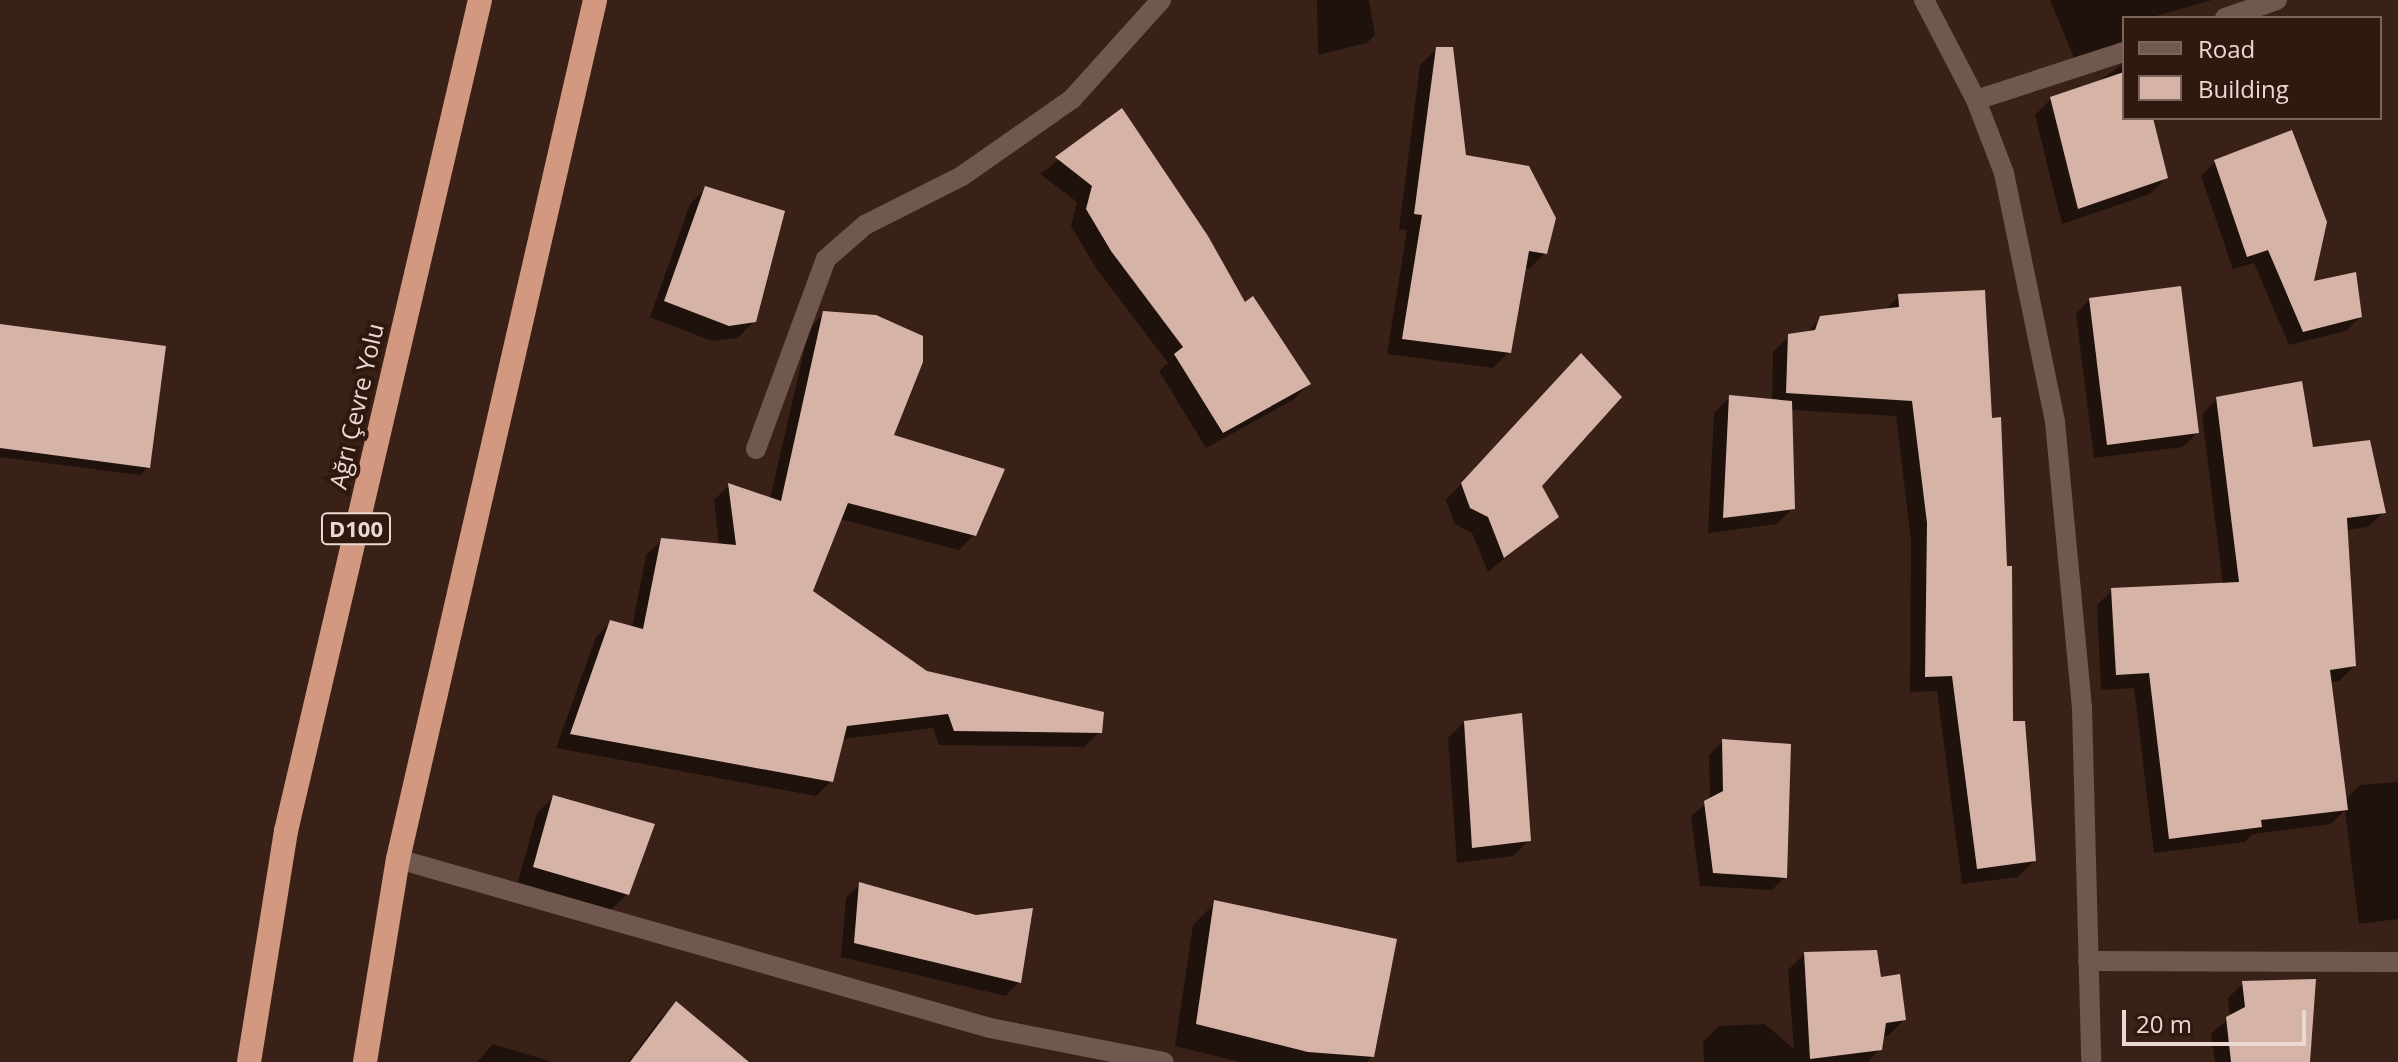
<!DOCTYPE html>
<html>
<head>
<meta charset="utf-8">
<style>
	body { margin:0 }
	#map { position:relative; width:2398px; height:1062px; overflow:hidden; background:#3a2117; font-family:"Open Sans",sans-serif }
	div>[style] { position:absolute }
	[style*='--x'] { left:calc(var(--x)*1px); top:calc(var(--y)*1px); width:calc(var(--w)*1px); rotate:calc(var(--a)*1deg) }
	.shadow>* { inset:0; background:#0007 }
	.building>* { inset:0; background:#d5b4a7 }
	.minor>* { height:20px; margin:-10px; padding:0 10px; transform-origin:10px; border-radius:10px; background:#70584e }
	.highway>* { height:24px; margin:-12px; padding:0 12px; transform-origin:12px; border-radius:12px; background:#d29880 }
	span { translate:-50% -50%; white-space:nowrap; text-align:center; line-height:1.15; -webkit-text-stroke:8px #2f180e; paint-order:stroke }
	.shield-label span { padding:2px 6px; background:#2f180e; border:2px solid; border-radius:6px; -webkit-text-stroke-width:0 }
	.shield-label { font-size:22px; color:#ead9d3; font-weight:700 }
	.street-label { font-size:24px; color:#ead9d3 }
	.legend { position:absolute; left:2122px; top:16px; width:260px; height:104px; box-sizing:border-box; background:#2f180e; border:2px solid #7a655d; margin:0; padding:10px 14px; list-style:none; font-size:24px; color:#ead9d3 }
	.legend li { display:flex; align-items:center; gap:16px; height:40px }
	.legend b { width:40px; border:2px solid #7a655d }
	.scale { position:absolute; left:2122px; top:1010px; width:184px; height:36px; box-sizing:border-box; border:4px solid #ead9d3; border-top:0; padding-left:10px; font-size:24px; line-height:28px; white-space:nowrap; color:#ead9d3; -webkit-text-stroke:6px #2f180e; paint-order:stroke }
</style>
</head>
<body>
<div id="map">
	<div class="shadow">
		<div style="clip-path:polygon(1317px 0,1369px 0,1375px 35px,1367px 43px,1318px 55px)"></div>
		<div style="clip-path:polygon(2050px 0,2212px 0,2149px 18px,2124px 18px,2124px 118px,2151px 118px,2166px 178px,2150px 194px,2062px 224px,2035px 115px,2051px 99px,2093px 85px,2122px 65px,2109px 54px,2076px 63px)"></div>
		<div style="clip-path:polygon(1437px 49px,1464px 157px,1545px 253px,1529px 269px,1524px 268px,1509px 352px,1493px 368px,1387px 354px,1407px 230px,1399px 229px,1420px 65px)"></div>
		<div style="clip-path:polygon(1122px 111px,1245px 305px,1309px 384px,1293px 400px,1206px 448px,1159px 371px,1168px 363px,1096px 268px,1071px 226px,1077px 202px,1040px 174px)"></div>
		<div style="clip-path:polygon(2215px 162px,2311px 284px,2360px 317px,2346px 331px,2289px 345px,2254px 263px,2233px 269px,2201px 176px)"></div>
		<div style="clip-path:polygon(706px 188px,754px 321px,738px 338px,712px 341px,650px 317px,690px 204px)"></div>
		<div style="clip-path:polygon(1899px 296px,2011px 723px,2034px 861px,2018px 877px,1962px 884px,1937px 691px,1910px 692px,1911px 540px,1896px 416px,1791px 410px,1793px 508px,1777px 524px,1708px 533px,1714px 413px,1730px 397px,1772px 401px,1773px 352px,1789px 336px,1806px 334px,1821px 318px,1885px 310px)"></div>
		<div style="clip-path:polygon(2090px 299px,2197px 433px,2183px 447px,2094px 458px,2076px 314px)"></div>
		<div style="clip-path:polygon(824px 313px,891px 436px,974px 535px,959px 550px,840px 519px,811px 592px,932px 674px,1100px 732px,1084px 747px,939px 745px,933px 728px,842px 739px,831px 781px,816px 796px,556px 748px,596px 637px,611px 622px,632px 628px,646px 555px,662px 540px,719px 545px,714px 500px,729px 485px,770px 499px,809px 329px)"></div>
		<div style="clip-path:polygon(0 326px,148px 467px,140px 475px,0 457px)"></div>
		<div style="clip-path:polygon(1566px 371px,1539px 486px,1556px 517px,1488px 572px,1472px 533px,1455px 524px,1446px 500px)"></div>
		<div style="clip-path:polygon(2217px 399px,2312px 449px,2384px 512px,2368px 527px,2346px 530px,2354px 666px,2339px 681px,2330px 682px,2345px 800px,2360px 785px,2398px 782px,2398px 919px,2359px 924px,2345px 810px,2331px 824px,2253px 834px,2245px 842px,2154px 853px,2134px 688px,2101px 690px,2097px 605px,2112px 590px,2223px 585px,2202px 414px)"></div>
		<div style="clip-path:polygon(1464px 722px,1529px 840px,1513px 856px,1457px 863px,1448px 738px)"></div>
		<div style="clip-path:polygon(1723px 741px,1785px 877px,1772px 890px,1700px 886px,1691px 816px,1710px 800px,1709px 755px)"></div>
		<div style="clip-path:polygon(553px 797px,627px 894px,611px 910px,518px 882px,537px 813px)"></div>
		<div style="clip-path:polygon(860px 884px,1019px 982px,1006px 996px,841px 957px,846px 898px)"></div>
		<div style="clip-path:polygon(1215px 903px,1372px 1056px,1367px 1062px,1240px 1062px,1175px 1046px,1193px 925px)"></div>
		<div style="clip-path:polygon(1804px 954px,1879px 979px,1904px 1020px,1888px 1036px,1882px 1036px,1880px 1049px,1868px 1062px,1704px 1062px,1703px 1042px,1719px 1026px,1765px 1024px,1794px 1049px,1788px 970px)"></div>
		<div style="clip-path:polygon(2243px 983px,2308px 1062px,2215px 1062px,2211px 1034px,2230px 1017px,2228px 998px)"></div>
		<div style="clip-path:polygon(676px 1003px,699px 1062px,628px 1062px,661px 1018px)"></div>
		<div style="clip-path:polygon(493px 1044px,552px 1062px,477px 1062px)"></div>
	</div>
	<div class="building">
		<div style="clip-path:polygon(1436px 47px,1453px 47px,1466px 155px,1529px 166px,1556px 218px,1547px 254px,1529px 251px,1511px 353px,1402px 339px,1422px 215px,1414px 214px)"></div>
		<div style="clip-path:polygon(2124px 72px,2124px 118px,2153px 118px,2168px 178px,2078px 209px,2050px 97px)"></div>
		<div style="clip-path:polygon(1122px 108px,1208px 236px,1245px 302px,1253px 296px,1311px 384px,1223px 433px,1174px 354px,1183px 347px,1111px 251px,1086px 209px,1092px 186px,1055px 157px)"></div>
		<div style="clip-path:polygon(2292px 130px,2327px 222px,2314px 281px,2356px 272px,2362px 317px,2303px 332px,2268px 250px,2247px 257px,2214px 160px)"></div>
		<div style="clip-path:polygon(705px 186px,785px 211px,756px 322px,729px 326px,664px 301px)"></div>
		<div style="clip-path:polygon(2181px 286px,2199px 433px,2107px 445px,2089px 298px)"></div>
		<div style="clip-path:polygon(1985px 290px,1992px 418px,2001px 417px,2007px 566px,2012px 566px,2013px 721px,2025px 721px,2036px 861px,1977px 869px,1952px 676px,1925px 677px,1927px 523px,1912px 401px,1786px 393px,1788px 334px,1815px 330px,1820px 316px,1899px 307px,1898px 294px)"></div>
		<div style="clip-path:polygon(823px 311px,876px 315px,923px 336px,923px 362px,894px 435px,1005px 469px,976px 536px,848px 503px,813px 591px,927px 671px,1104px 712px,1102px 733px,954px 731px,948px 714px,847px 726px,833px 782px,570px 734px,610px 620px,643px 629px,661px 538px,736px 545px,728px 483px,781px 501px)"></div>
		<div style="clip-path:polygon(0 324px,166px 346px,150px 468px,0 448px)"></div>
		<div style="clip-path:polygon(1581px 353px,1622px 397px,1542px 486px,1559px 517px,1504px 558px,1488px 517px,1470px 508px,1461px 483px)"></div>
		<div style="clip-path:polygon(2302px 381px,2313px 447px,2370px 440px,2386px 513px,2347px 518px,2356px 666px,2330px 670px,2348px 810px,2261px 820px,2262px 827px,2169px 839px,2149px 673px,2116px 675px,2111px 588px,2239px 582px,2216px 397px)"></div>
		<div style="clip-path:polygon(1729px 395px,1792px 401px,1795px 509px,1723px 518px)"></div>
		<div style="clip-path:polygon(1522px 713px,1531px 841px,1472px 848px,1464px 721px)"></div>
		<div style="clip-path:polygon(1722px 739px,1791px 744px,1787px 878px,1713px 873px,1704px 801px,1723px 791px)"></div>
		<div style="clip-path:polygon(553px 795px,655px 824px,629px 895px,533px 867px)"></div>
		<div style="clip-path:polygon(859px 882px,976px 915px,1033px 908px,1021px 983px,854px 943px)"></div>
		<div style="clip-path:polygon(1214px 900px,1397px 939px,1374px 1057px,1308px 1052px,1196px 1024px)"></div>
		<div style="clip-path:polygon(1877px 950px,1881px 977px,1900px 974px,1906px 1020px,1886px 1023px,1882px 1050px,1810px 1059px,1804px 952px)"></div>
		<div style="clip-path:polygon(2316px 979px,2310px 1062px,2231px 1062px,2226px 1017px,2245px 1007px,2242px 981px)"></div>
		<div style="clip-path:polygon(676px 1001px,749px 1062px,630px 1062px)"></div>
	</div>
	<div class="minor">
		<div style="--x:1924;--y:0;--w:113;--a:62.5"></div>
		<div style="--x:1976;--y:100;--w:78;--a:69"></div>
		<div style="--x:2004;--y:173;--w:254;--a:78.4"></div>
		<div style="--x:2055;--y:422;--w:287;--a:84.6"></div>
		<div style="--x:2082;--y:708;--w:354;--a:88.5"></div>
		<div style="--x:2225;--y:18;--w:55;--a:-19.1"></div>
		<div style="--x:1976;--y:100;--w:156;--a:-18"></div>
		<div style="--x:756;--y:449;--w:202;--a:-69.8"></div>
		<div style="--x:826;--y:259;--w:52;--a:-41.1"></div>
		<div style="--x:865;--y:225;--w:109;--a:-26.8"></div>
		<div style="--x:962;--y:176;--w:134;--a:-35"></div>
		<div style="--x:1072;--y:99;--w:133;--a:-48"></div>
		<div style="--x:398;--y:859;--w:616;--a:15.93"></div>
		<div style="--x:990;--y:1028;--w:177;--a:11.1"></div>
		<div style="--x:2088;--y:961;--w:310;--a:0.2"></div>
	</div>
	<div class="highway">
		<div style="--x:249;--y:1062;--w:234;--a:-80.9"></div>
		<div style="--x:286;--y:831;--w:853;--a:-76.86"></div>
		<div style="--x:365;--y:1062;--w:206;--a:-80.8"></div>
		<div style="--x:398;--y:859;--w:881;--a:-77.08"></div>
	</div>
	<div class="shield-label">
		<span style="left:356px;top:529px">D100</span>
	</div>
	<div class="street-label">
		<span style="left:356px;top:406px;rotate:-77deg">Ağrı Çevre Yolu</span>
	</div>
	<ul class="legend">
	<li><b style="height:10px;background:#70584e"></b>Road</li>
	<li><b style="height:22px;background:#d5b4a7"></b>Building</li>
	</ul>
	<div class="scale">20 m</div>
</div>
</body>
</html>
